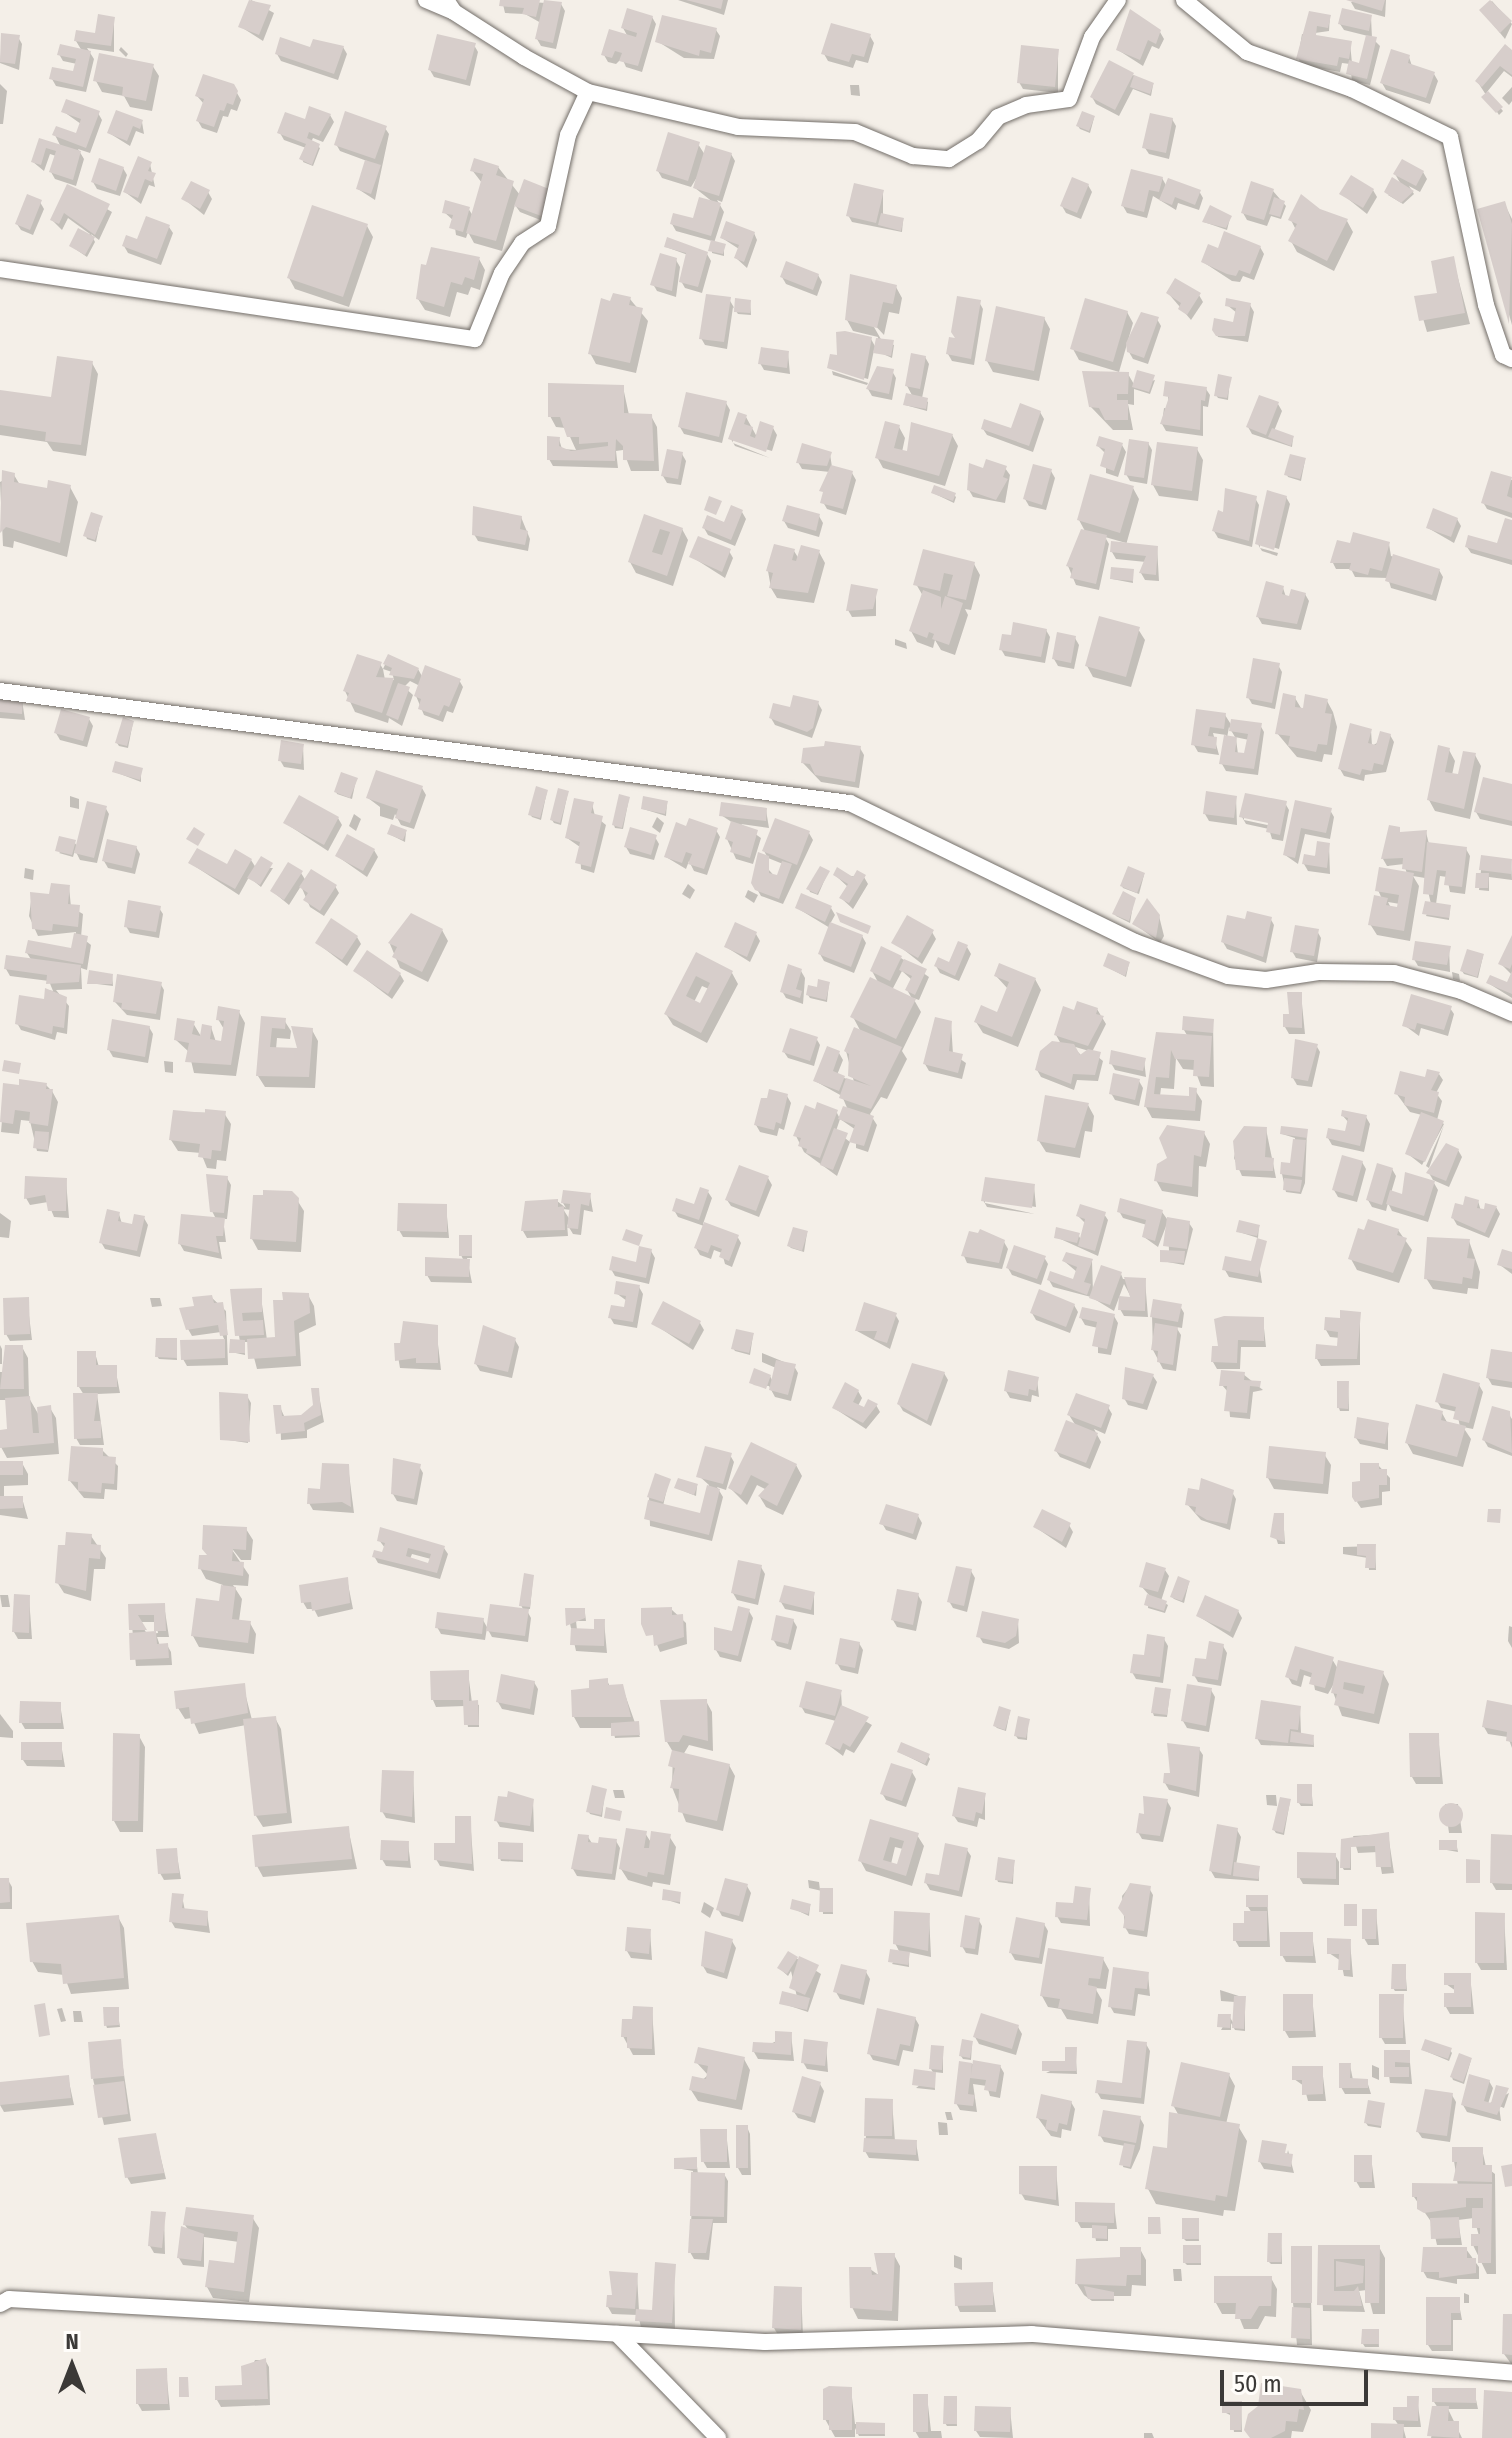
<!DOCTYPE html>
<html>
<head>
<meta charset="utf-8">
<style>
	body { margin:0 }
	#map { position:relative; width:1512px; height:2438px; overflow:hidden; background:#f4efe8; font-family:"Fira Sans Condensed",sans-serif }
	div>[style] { position:absolute }
	[style*='--x'] { left:calc(var(--x)*1px); top:calc(var(--y)*1px); width:calc(var(--w)*1px); rotate:calc(var(--a)*1deg) }
	.shadow>* { inset:0; background:#0003 }
	.building>* { inset:0; background:#d7cecb }
	.round { border-radius:50% }
	.roads { filter:drop-shadow(0 0 2px #736e69) drop-shadow(0 0 2px #736e69) }
	.street>* { height:16px; margin:-8px; padding:0 8px; transform-origin:8px; border-radius:8px; background:#fff }
	span { translate:-50% -50%; white-space:nowrap; text-align:center; line-height:1.15; -webkit-text-stroke:6px #fffdfa; paint-order:stroke }
	.north { position:absolute; left:32px; top:2326px; width:80px; height:80px; -webkit-text-stroke:6px #fffdfa; paint-order:stroke; rotate:0deg; font-size:22px; font-weight:700; line-height:32px; text-align:center; color:#3b3937 }
	.north::after { content:''; display:block; margin:auto; width:28px; height:36px; background:#3b3937; clip-path:polygon(50% 0,100% 100%,50% 72%,0 100%) }
	.scale { position:absolute; left:1220px; top:2370px; width:148px; height:36px; box-sizing:border-box; border:4px solid #3b3937; border-top:0; padding-left:10px; font-size:24px; line-height:28px; white-space:nowrap; color:#3b3937; -webkit-text-stroke:6px #fffdfa; paint-order:stroke }
</style>
</head>
<body>
<div id="map">
	<div class="shadow">
		<div style="clip-path:polygon(251px 0,274px 13px,263px 41px,241px 27px)"></div>
		<div style="clip-path:polygon(502px 0,561px 4px,565px 11px,556px 49px,541px 46px,537px 39px,541px 23px,525px 14px,505px 13px)"></div>
		<div style="clip-path:polygon(678px 0,728px 0,724px 15px)"></div>
		<div style="clip-path:polygon(1386px 0,1385px 17px,1355px 9px,1351px 2px)"></div>
		<div style="clip-path:polygon(1492px 1px,1512px 24px,1505px 39px,1481px 10px)"></div>
		<div style="clip-path:polygon(1330px 16px,1329px 31px,1308px 34px,1307px 31px)"></div>
		<div style="clip-path:polygon(652px 17px,656px 24px,642px 72px,626px 67px,622px 58px,616px 64px,608px 62px,604px 55px,628px 37px,623px 28px)"></div>
		<div style="clip-path:polygon(1371px 17px,1372px 38px,1380px 46px,1370px 85px,1352px 81px,1350px 64px,1342px 63px,1340px 72px,1302px 65px,1298px 58px,1302px 34px,1350px 43px,1352px 63px,1361px 65px,1368px 36px,1344px 30px,1340px 24px)"></div>
		<div style="clip-path:polygon(114px 18px,114px 52px,87px 48px,94px 59px,86px 92px,56px 86px,52px 79px,74px 74px,77px 64px,63px 61px,59px 54px,82px 51px,76px 41px,97px 35px)"></div>
		<div style="clip-path:polygon(716px 30px,720px 36px,714px 59px,684px 58px,657px 41px)"></div>
		<div style="clip-path:polygon(1160px 32px,1164px 39px,1159px 49px,1152px 46px,1143px 66px,1118px 50px)"></div>
		<div style="clip-path:polygon(3px 35px,18px 37px,22px 44px,19px 70px,0 63px)"></div>
		<div style="clip-path:polygon(870px 36px,874px 43px,868px 63px,856px 60px,853px 68px,828px 61px,824px 54px)"></div>
		<div style="clip-path:polygon(474px 45px,478px 52px,470px 86px,434px 77px,430px 70px)"></div>
		<div style="clip-path:polygon(121px 47px,128px 54px,126px 57px,119px 50px)"></div>
		<div style="clip-path:polygon(343px 47px,347px 54px,338px 80px,281px 61px,277px 54px)"></div>
		<div style="clip-path:polygon(1058px 51px,1058px 93px,1023px 89px,1019px 82px)"></div>
		<div style="clip-path:polygon(1512px 52px,1512px 77px,1504px 71px,1487px 92px,1503px 111px,1499px 115px,1477px 81px)"></div>
		<div style="clip-path:polygon(1409px 57px,1412px 66px,1434px 74px,1438px 81px,1430px 104px,1386px 90px,1382px 83px)"></div>
		<div style="clip-path:polygon(152px 65px,159px 76px,152px 111px,130px 107px,124px 96px,102px 92px,96px 81px)"></div>
		<div style="clip-path:polygon(1133px 75px,1153px 85px,1151px 96px,1133px 89px,1119px 116px,1096px 104px,1092px 97px)"></div>
		<div style="clip-path:polygon(0 84px,7px 91px,3px 124px,0 124px)"></div>
		<div style="clip-path:polygon(850px 85px,859px 85px,860px 96px,851px 95px)"></div>
		<div style="clip-path:polygon(233px 86px,241px 100px,237px 111px,231px 109px,228px 117px,223px 116px,217px 133px,202px 128px,198px 121px,204px 104px,197px 96px)"></div>
		<div style="clip-path:polygon(1512px 87px,1512px 101px,1509px 105px,1502px 98px)"></div>
		<div style="clip-path:polygon(64px 112px,98px 113px,102px 120px,90px 153px,78px 149px,84px 159px,76px 186px,55px 179px,51px 172px,56px 156px,50px 154px,44px 171px,33px 162px,40px 141px,61px 147px,55px 135px,77px 135px,81px 124px)"></div>
		<div style="clip-path:polygon(330px 115px,334px 122px,323px 142px,313px 138px,311px 142px,320px 148px,313px 166px,303px 162px,306px 148px,284px 140px,280px 133px)"></div>
		<div style="clip-path:polygon(1094px 118px,1090px 133px,1080px 129px,1078px 126px)"></div>
		<div style="clip-path:polygon(1172px 119px,1176px 126px,1169px 159px,1149px 154px,1145px 148px)"></div>
		<div style="clip-path:polygon(142px 122px,144px 134px,136px 131px,130px 146px,109px 133px)"></div>
		<div style="clip-path:polygon(385px 128px,389px 134px,375px 200px,358px 189px,367px 161px,340px 151px,336px 144px)"></div>
		<div style="clip-path:polygon(698px 144px,705px 155px,731px 154px,735px 161px,722px 202px,717px 200px,724px 212px,714px 243px,724px 245px,724px 256px,712px 253px,712px 241px,676px 231px,672px 224px,694px 221px,714px 203px,695px 188px,699px 174px,691px 187px,662px 178px,658px 171px)"></div>
		<div style="clip-path:polygon(150px 164px,155px 187px,149px 185px,141px 204px,125px 192px)"></div>
		<div style="clip-path:polygon(498px 167px,520px 195px,525px 182px,548px 223px,520px 212px,515px 205px,502px 251px,474px 243px,468px 232px,466px 238px,456px 235px,454px 221px,444px 212px,468px 208px,473px 216px,482px 183px,472px 170px)"></div>
		<div style="clip-path:polygon(123px 168px,127px 175px,120px 196px,97px 189px,93px 182px)"></div>
		<div style="clip-path:polygon(1423px 172px,1427px 179px,1420px 192px,1409px 186px,1414px 194px,1403px 204px,1388px 195px,1402px 186px,1395px 174px)"></div>
		<div style="clip-path:polygon(1162px 178px,1167px 187px,1199px 191px,1203px 198px,1199px 210px,1178px 203px,1176px 210px,1153px 196px,1147px 218px,1127px 213px,1123px 206px)"></div>
		<div style="clip-path:polygon(1088px 185px,1092px 192px,1081px 219px,1066px 213px,1062px 206px)"></div>
		<div style="clip-path:polygon(68px 186px,112px 212px,99px 240px,91px 234px,95px 242px,87px 257px,71px 246px,90px 234px,68px 218px,62px 230px,52px 220px)"></div>
		<div style="clip-path:polygon(1373px 190px,1377px 197px,1367px 214px,1342px 194px)"></div>
		<div style="clip-path:polygon(1273px 191px,1286px 206px,1281px 219px,1271px 216px,1267px 226px,1247px 220px,1243px 213px)"></div>
		<div style="clip-path:polygon(208px 192px,212px 199px,204px 215px,184px 199px)"></div>
		<div style="clip-path:polygon(883px 192px,883px 215px,903px 220px,902px 232px,852px 222px,848px 215px)"></div>
		<div style="clip-path:polygon(40px 202px,44px 209px,33px 235px,21px 230px,17px 224px)"></div>
		<div style="clip-path:polygon(1504px 203px,1512px 219px,1512px 325px,1479px 210px)"></div>
		<div style="clip-path:polygon(1319px 211px,1347px 221px,1353px 232px,1334px 271px,1297px 252px,1291px 241px,1296px 230px,1291px 220px)"></div>
		<div style="clip-path:polygon(1230px 218px,1227px 230px,1204px 222px)"></div>
		<div style="clip-path:polygon(367px 226px,373px 237px,349px 307px,295px 289px,289px 278px)"></div>
		<div style="clip-path:polygon(169px 227px,173px 233px,161px 265px,128px 253px,124px 246px)"></div>
		<div style="clip-path:polygon(754px 233px,757px 240px,747px 268px,736px 258px,739px 249px,722px 238px)"></div>
		<div style="clip-path:polygon(666px 247px,707px 254px,711px 261px,702px 293px,685px 288px,681px 281px,688px 255px)"></div>
		<div style="clip-path:polygon(1260px 247px,1264px 254px,1254px 280px,1243px 276px,1240px 282px,1232px 281px,1203px 262px,1219px 250px)"></div>
		<div style="clip-path:polygon(479px 259px,485px 270px,480px 290px,471px 287px,468px 295px,457px 292px,450px 317px,425px 310px,418px 299px)"></div>
		<div style="clip-path:polygon(1453px 259px,1470px 324px,1427px 332px,1417px 298px,1439px 294px)"></div>
		<div style="clip-path:polygon(676px 260px,680px 267px,676px 297px,657px 291px,653px 284px)"></div>
		<div style="clip-path:polygon(818px 275px,822px 282px,817px 296px,786px 284px,782px 277px)"></div>
		<div style="clip-path:polygon(852px 276px,896px 287px,902px 298px,899px 314px,889px 312px,884px 335px,870px 320px,882px 341px,894px 345px,892px 358px,874px 350px,868px 379px,829px 368px,871px 339px,876px 348px,878px 337px,853px 331px,847px 320px)"></div>
		<div style="clip-path:polygon(1168px 293px,1199px 295px,1203px 302px,1191px 320px)"></div>
		<div style="clip-path:polygon(630px 299px,648px 321px,636px 373px,596px 364px,590px 353px,612px 303px)"></div>
		<div style="clip-path:polygon(729px 299px,736px 311px,750px 302px,751px 315px,738px 314px,733px 307px,727px 349px,705px 345px,701px 338px)"></div>
		<div style="clip-path:polygon(979px 302px,983px 309px,974px 365px,952px 361px,948px 354px)"></div>
		<div style="clip-path:polygon(1227px 305px,1250px 305px,1254px 312px,1248px 342px,1218px 337px,1214px 330px,1235px 324px,1237px 313px)"></div>
		<div style="clip-path:polygon(1127px 312px,1133px 323px,1119px 372px,1079px 360px,1073px 349px)"></div>
		<div style="clip-path:polygon(1044px 318px,1050px 329px,1039px 381px,993px 372px,987px 361px)"></div>
		<div style="clip-path:polygon(1157px 319px,1161px 326px,1148px 364px,1133px 359px,1129px 352px)"></div>
		<div style="clip-path:polygon(788px 353px,790px 374px,764px 370px,760px 363px)"></div>
		<div style="clip-path:polygon(925px 357px,929px 364px,922px 398px,928px 402px,927px 411px,905px 405px,913px 397px,907px 386px)"></div>
		<div style="clip-path:polygon(92px 363px,98px 374px,86px 456px,53px 451px,47px 442px,0 435px,0 392px,52px 399px)"></div>
		<div style="clip-path:polygon(832px 371px,868px 383px,867px 385px,833px 375px)"></div>
		<div style="clip-path:polygon(892px 371px,896px 378px,892px 400px,872px 396px,868px 389px)"></div>
		<div style="clip-path:polygon(1128px 374px,1135px 386px,1155px 380px,1150px 394px,1134px 389px,1134px 405px,1128px 404px,1133px 430px,1113px 430px,1091px 407px)"></div>
		<div style="clip-path:polygon(1230px 378px,1228px 400px,1218px 398px,1216px 395px)"></div>
		<div style="clip-path:polygon(1167px 383px,1206px 389px,1210px 395px,1208px 407px,1203px 406px,1203px 436px,1166px 431px,1162px 424px,1164px 408px,1169px 409px)"></div>
		<div style="clip-path:polygon(623px 387px,629px 415px,651px 416px,657px 427px,659px 471px,631px 471px,623px 450px,616px 451px,618px 468px,553px 466px,549px 459px,559px 439px,562px 449px,576px 450px,566px 428px,556px 427px,550px 416px)"></div>
		<div style="clip-path:polygon(726px 403px,730px 410px,722px 443px,684px 434px,680px 427px)"></div>
		<div style="clip-path:polygon(1278px 404px,1282px 411px,1274px 431px,1293px 438px,1292px 447px,1252px 434px,1248px 427px)"></div>
		<div style="clip-path:polygon(1040px 412px,1044px 419px,1033px 452px,987px 435px,983px 429px,1013px 431px)"></div>
		<div style="clip-path:polygon(746px 417px,757px 437px,773px 428px,777px 435px,772px 451px,733px 439px,733px 443px,770px 458px,735px 446px,731px 439px)"></div>
		<div style="clip-path:polygon(899px 427px,905px 438px,902px 452px,909px 454px,952px 435px,958px 446px,945px 486px,883px 468px,877px 457px)"></div>
		<div style="clip-path:polygon(1148px 443px,1152px 450px,1147px 484px,1130px 481px,1126px 474px)"></div>
		<div style="clip-path:polygon(1122px 445px,1126px 452px,1118px 477px,1106px 473px,1106px 454px,1098px 446px)"></div>
		<div style="clip-path:polygon(1197px 449px,1203px 460px,1198px 501px,1159px 496px,1153px 485px)"></div>
		<div style="clip-path:polygon(682px 454px,686px 461px,681px 485px,667px 483px,663px 476px)"></div>
		<div style="clip-path:polygon(830px 454px,832px 467px,852px 473px,856px 480px,846px 515px,827px 509px,823px 502px,830px 472px,802px 469px,798px 462px)"></div>
		<div style="clip-path:polygon(1305px 460px,1301px 481px,1288px 477px,1287px 475px)"></div>
		<div style="clip-path:polygon(1005px 468px,1010px 475px,1005px 503px,973px 497px,969px 490px,984px 471px)"></div>
		<div style="clip-path:polygon(1051px 471px,1055px 478px,1046px 510px,1029px 506px,1025px 499px)"></div>
		<div style="clip-path:polygon(1493px 473px,1512px 480px,1512px 518px,1487px 509px,1483px 502px)"></div>
		<div style="clip-path:polygon(14px 475px,20px 485px,48px 490px,70px 487px,78px 502px,67px 557px,14px 541px,13px 548px,3px 546px,0 482px)"></div>
		<div style="clip-path:polygon(1133px 488px,1139px 499px,1126px 545px,1157px 547px,1159px 581px,1145px 580px,1141px 573px,1146px 562px,1116px 559px,1112px 552px,1126px 543px,1105px 537px,1109px 544px,1099px 590px,1076px 585px,1068px 566px,1086px 533px,1079px 520px)"></div>
		<div style="clip-path:polygon(933px 493px,954px 495px,956px 497px,954px 503px)"></div>
		<div style="clip-path:polygon(1286px 497px,1290px 504px,1279px 549px,1260px 543px,1260px 548px,1258px 544px)"></div>
		<div style="clip-path:polygon(1255px 498px,1259px 505px,1252px 547px,1218px 538px,1214px 531px,1225px 514px)"></div>
		<div style="clip-path:polygon(742px 512px,746px 519px,735px 546px,708px 535px,704px 528px,725px 524px)"></div>
		<div style="clip-path:polygon(819px 516px,823px 523px,819px 537px,788px 528px,784px 521px)"></div>
		<div style="clip-path:polygon(521px 517px,530px 539px,528px 551px,478px 541px,474px 534px)"></div>
		<div style="clip-path:polygon(645px 517px,682px 529px,688px 540px,673px 586px,636px 573px,630px 562px)"></div>
		<div style="clip-path:polygon(101px 518px,96px 542px,87px 539px,86px 536px)"></div>
		<div style="clip-path:polygon(1457px 519px,1461px 526px,1454px 543px,1428px 528px)"></div>
		<div style="clip-path:polygon(1512px 522px,1512px 565px,1471px 553px,1467px 547px,1499px 546px)"></div>
		<div style="clip-path:polygon(1389px 544px,1391px 556px,1439px 570px,1443px 577px,1436px 601px,1391px 588px,1388px 578px,1355px 577px,1351px 569px,1336px 569px,1333px 563px,1352px 546px)"></div>
		<div style="clip-path:polygon(1260px 548px,1278px 553px,1277px 556px,1262px 551px)"></div>
		<div style="clip-path:polygon(729px 551px,733px 558px,725px 578px,692px 557px)"></div>
		<div style="clip-path:polygon(794px 551px,799px 559px,819px 552px,825px 563px,814px 603px,777px 598px,771px 588px,768px 571px)"></div>
		<div style="clip-path:polygon(924px 552px,974px 564px,980px 575px,971px 610px,965px 609px,968px 615px,955px 655px,941px 650px,935px 640px,933px 648px,917px 642px,911px 631px,923px 596px,916px 584px)"></div>
		<div style="clip-path:polygon(1132px 571px,1133px 583px,1112px 579px)"></div>
		<div style="clip-path:polygon(1283px 588px,1286px 597px,1305px 594px,1309px 601px,1301px 630px,1262px 624px,1258px 617px)"></div>
		<div style="clip-path:polygon(876px 591px,876px 616px,852px 617px,848px 610px)"></div>
		<div style="clip-path:polygon(1138px 629px,1145px 640px,1131px 687px,1093px 677px,1087px 666px)"></div>
		<div style="clip-path:polygon(1046px 630px,1050px 637px,1045px 663px,1005px 656px,1001px 649px)"></div>
		<div style="clip-path:polygon(1075px 638px,1079px 645px,1074px 669px,1058px 666px,1054px 659px)"></div>
		<div style="clip-path:polygon(895px 639px,906px 643px,907px 649px,895px 645px)"></div>
		<div style="clip-path:polygon(evenodd,389px 656px,418px 669px,423px 678px,459px 680px,463px 687px,453px 713px,447px 711px,443px 722px,424px 715px,416px 696px,420px 686px,410px 681px,404px 687px,413px 695px,402px 726px,389px 718px,388px 723px,355px 712px,345px 691px,380px 664px,383px 669px,389px 656px,383px 669px,392px 672px,394px 680px,385px 680px,383px 669px)"></div>
		<div style="clip-path:polygon(1278px 665px,1282px 672px,1275px 709px,1252px 704px,1248px 697px)"></div>
		<div style="clip-path:polygon(0 698px,22px 700px,25px 720px,0 718px)"></div>
		<div style="clip-path:polygon(1295px 698px,1304px 713px,1327px 701px,1333px 712px,1337px 727px,1332px 755px,1324px 754px,1322px 762px,1297px 757px,1277px 733px)"></div>
		<div style="clip-path:polygon(818px 703px,822px 710px,812px 738px,775px 725px,771px 718px)"></div>
		<div style="clip-path:polygon(evenodd,1198px 711px,1225px 715px,1232px 726px,1260px 725px,1264px 732px,1258px 775px,1226px 771px,1222px 764px,1226px 735px,1213px 733px,1219px 755px,1198px 752px,1194px 745px,1198px 711px,1229px 727px,1235px 737px,1249px 740px,1246px 755px,1238px 754px,1236px 739px,1227px 738px,1229px 727px)"></div>
		<div style="clip-path:polygon(89px 719px,93px 726px,87px 747px,60px 740px,56px 733px)"></div>
		<div style="clip-path:polygon(133px 722px,128px 748px,119px 746px,117px 743px)"></div>
		<div style="clip-path:polygon(1371px 730px,1372px 746px,1390px 735px,1394px 742px,1386px 772px,1365px 775px,1364px 781px,1344px 776px,1340px 769px)"></div>
		<div style="clip-path:polygon(303px 746px,304px 770px,284px 767px,280px 760px)"></div>
		<div style="clip-path:polygon(860px 748px,864px 755px,859px 788px,821px 782px,803px 763px)"></div>
		<div style="clip-path:polygon(1449px 750px,1455px 761px,1452px 775px,1459px 777px,1475px 755px,1481px 766px,1470px 819px,1435px 811px,1429px 800px)"></div>
		<div style="clip-path:polygon(141px 770px,141px 782px,115px 772px)"></div>
		<div style="clip-path:polygon(356px 780px,352px 799px,337px 794px,336px 791px)"></div>
		<div style="clip-path:polygon(1512px 786px,1512px 826px,1480px 819px,1476px 812px)"></div>
		<div style="clip-path:polygon(422px 788px,426px 795px,414px 829px,401px 825px,395px 814px,393px 820px,380px 816px,380px 807px,368px 798px)"></div>
		<div style="clip-path:polygon(547px 791px,541px 820px,532px 817px,530px 814px)"></div>
		<div style="clip-path:polygon(568px 792px,561px 825px,554px 823px,552px 820px)"></div>
		<div style="clip-path:polygon(evenodd,1246px 795px,1285px 803px,1289px 810px,1283px 841px,1272px 839px,1269px 829px,1246px 824px,1242px 817px,1246px 795px,1244px 816px,1278px 823px,1277px 827px,1244px 820px,1244px 816px)"></div>
		<div style="clip-path:polygon(70px 796px,79px 799px,79px 809px,70px 807px)"></div>
		<div style="clip-path:polygon(629px 798px,623px 829px,615px 828px,614px 825px)"></div>
		<div style="clip-path:polygon(1236px 798px,1237px 825px,1209px 821px,1205px 814px)"></div>
		<div style="clip-path:polygon(667px 803px,666px 816px,643px 809px)"></div>
		<div style="clip-path:polygon(1296px 803px,1330px 810px,1334px 817px,1330px 839px,1305px 834px,1298px 864px,1285px 855px)"></div>
		<div style="clip-path:polygon(592px 804px,595px 816px,606px 825px,594px 873px,581px 869px,580px 847px,567px 838px)"></div>
		<div style="clip-path:polygon(105px 807px,109px 814px,97px 863px,80px 860px,75px 850px,73px 857px,59px 853px,74px 842px,78px 847px)"></div>
		<div style="clip-path:polygon(766px 810px,769px 828px,741px 824px,761px 838px,753px 864px,736px 859px,727px 839px,733px 823px,721px 815px)"></div>
		<div style="clip-path:polygon(354px 814px,361px 819px,356px 831px,349px 826px)"></div>
		<div style="clip-path:polygon(657px 817px,664px 823px,660px 833px,652px 827px)"></div>
		<div style="clip-path:polygon(338px 818px,342px 825px,328px 851px,285px 823px)"></div>
		<div style="clip-path:polygon(evenodd,777px 820px,809px 833px,813px 840px,783px 904px,761px 896px,753px 882px,760px 855px,768px 858px,764px 851px,777px 820px,768px 858px,783px 864px,777px 879px,769px 870px,768px 858px)"></div>
		<div style="clip-path:polygon(evenodd,1390px 827px,1402px 834px,1426px 832px,1429px 844px,1466px 849px,1470px 856px,1465px 894px,1450px 892px,1447px 877px,1440px 876px,1436px 904px,1450px 907px,1449px 920px,1426px 916px,1431px 904px,1425px 878px,1413px 876px,1419px 886px,1410px 941px,1377px 935px,1370px 924px,1382px 899px,1378px 890px,1407px 874px,1404px 864px,1387px 866px,1383px 859px,1390px 827px,1388px 902px,1400px 904px,1399px 909px,1391px 908px,1388px 902px)"></div>
		<div style="clip-path:polygon(688px 828px,716px 830px,720px 837px,707px 875px,694px 871px,689px 861px,686px 869px,666px 857px)"></div>
		<div style="clip-path:polygon(406px 832px,405px 842px,389px 834px)"></div>
		<div style="clip-path:polygon(655px 837px,659px 844px,654px 860px,630px 854px,626px 847px)"></div>
		<div style="clip-path:polygon(1329px 845px,1330px 874px,1308px 871px,1304px 864px)"></div>
		<div style="clip-path:polygon(136px 847px,140px 854px,135px 874px,108px 868px,104px 861px)"></div>
		<div style="clip-path:polygon(374px 850px,378px 857px,367px 877px,337px 856px)"></div>
		<div style="clip-path:polygon(251px 860px,256px 868px,273px 868px,261px 887px,249px 877px,239px 895px,190px 863px,227px 866px)"></div>
		<div style="clip-path:polygon(1511px 861px,1512px 880px,1489px 877px,1489px 891px,1479px 890px,1481px 870px)"></div>
		<div style="clip-path:polygon(25px 868px,34px 870px,33px 880px,24px 878px)"></div>
		<div style="clip-path:polygon(828px 872px,818px 895px,810px 892px,809px 889px)"></div>
		<div style="clip-path:polygon(301px 873px,306px 881px,335px 886px,339px 893px,324px 916px,310px 907px,301px 886px,289px 905px,272px 891px)"></div>
		<div style="clip-path:polygon(835px 875px,864px 877px,868px 884px,853px 909px,841px 898px,848px 887px)"></div>
		<div style="clip-path:polygon(1144px 875px,1139px 894px,1123px 888px,1122px 886px)"></div>
		<div style="clip-path:polygon(688px 884px,695px 890px,690px 899px,682px 894px)"></div>
		<div style="clip-path:polygon(69px 887px,71px 907px,83px 914px,81px 937px,91px 945px,87px 970px,81px 968px,82px 989px,56px 990px,69px 1006px,67px 1034px,57px 1032px,55px 1040px,21px 1030px,17px 1023px,46px 1001px,47px 990px,53px 991px,49px 981px,10px 976px,6px 969px,32px 961px,27px 953px,73px 950px,76px 932px,38px 936px,29px 916px,32px 894px,51px 896px)"></div>
		<div style="clip-path:polygon(748px 890px,758px 895px,754px 903px,745px 897px)"></div>
		<div style="clip-path:polygon(1134px 899px,1130px 923px,1116px 916px,1115px 914px)"></div>
		<div style="clip-path:polygon(159px 908px,163px 914px,159px 938px,130px 933px,126px 926px)"></div>
		<div style="clip-path:polygon(797px 908px,831px 908px,835px 915px,830px 924px,862px 936px,866px 943px,854px 973px,824px 961px,820px 954px,830px 928px)"></div>
		<div style="clip-path:polygon(1159px 916px,1164px 936px,1160px 943px,1135px 924px)"></div>
		<div style="clip-path:polygon(1270px 918px,1274px 925px,1266px 963px,1227px 949px,1223px 942px)"></div>
		<div style="clip-path:polygon(442px 930px,448px 941px,428px 982px,400px 968px,390px 944px)"></div>
		<div style="clip-path:polygon(1317px 931px,1321px 938px,1317px 962px,1296px 958px,1292px 951px)"></div>
		<div style="clip-path:polygon(932px 932px,936px 939px,922px 964px,894px 942px)"></div>
		<div style="clip-path:polygon(756px 934px,760px 941px,750px 962px,726px 947px)"></div>
		<div style="clip-path:polygon(357px 937px,361px 944px,347px 966px,317px 943px)"></div>
		<div style="clip-path:polygon(1512px 940px,1512px 975px,1501px 964px)"></div>
		<div style="clip-path:polygon(967px 947px,971px 954px,959px 981px,940px 973px,936px 966px,950px 964px)"></div>
		<div style="clip-path:polygon(1449px 948px,1450px 972px,1418px 966px,1414px 959px)"></div>
		<div style="clip-path:polygon(evenodd,697px 955px,732px 973px,738px 984px,707px 1043px,673px 1025px,666px 1014px,697px 955px,702px 986px,709px 989px,701px 1006px,694px 1002px,702px 986px)"></div>
		<div style="clip-path:polygon(1483px 956px,1478px 978px,1464px 974px,1462px 971px)"></div>
		<div style="clip-path:polygon(evenodd,901px 958px,929px 977px,919px 1000px,913px 998px,921px 1012px,902px 1051px,907px 1059px,887px 1099px,881px 1097px,870px 1114px,877px 1125px,868px 1152px,856px 1148px,856px 1130px,840px 1119px,836px 1131px,850px 1142px,837px 1176px,804px 1152px,796px 1136px,816px 1111px,836px 1111px,840px 1119px,848px 1110px,842px 1096px,815px 1081px,839px 1053px,843px 1060px,837px 1075px,854px 1082px,846px 1051px,861px 1032px,853px 1017px,879px 984px,872px 971px,901px 958px,902px 971px,912px 980px,907px 990px,913px 1000px,892px 990px,902px 971px)"></div>
		<div style="clip-path:polygon(1129px 963px,1126px 977px,1105px 966px)"></div>
		<div style="clip-path:polygon(355px 971px,400px 974px,404px 981px,392px 999px)"></div>
		<div style="clip-path:polygon(801px 971px,805px 978px,803px 1004px,786px 998px,782px 991px)"></div>
		<div style="clip-path:polygon(1452px 972px,1459px 974px,1460px 981px,1453px 979px)"></div>
		<div style="clip-path:polygon(112px 976px,113px 986px,89px 983px)"></div>
		<div style="clip-path:polygon(996px 976px,1035px 979px,1041px 990px,1018px 1047px,983px 1033px,976px 1022px,998px 1014px,1008px 989px)"></div>
		<div style="clip-path:polygon(1512px 976px,1512px 998px,1488px 983px,1508px 985px)"></div>
		<div style="clip-path:polygon(160px 983px,164px 990px,160px 1020px,127px 1015px,115px 1002px)"></div>
		<div style="clip-path:polygon(829px 983px,827px 1002px,810px 998px,808px 995px)"></div>
		<div style="clip-path:polygon(1301px 994px,1305px 1034px,1289px 1034px,1285px 1027px)"></div>
		<div style="clip-path:polygon(1450px 1008px,1454px 1014px,1448px 1036px,1421px 1028px,1419px 1036px,1404px 1025px)"></div>
		<div style="clip-path:polygon(evenodd,1097px 1009px,1106px 1024px,1092px 1052px,1103px 1061px,1098px 1081px,1077px 1080px,1074px 1090px,1041px 1077px,1037px 1070px,1061px 1044px,1056px 1035px,1076px 1012px,1097px 1009px,1072px 1046px,1089px 1051px,1084px 1058px,1072px 1046px)"></div>
		<div style="clip-path:polygon(239px 1012px,245px 1023px,236px 1076px,194px 1073px,189px 1052px,176px 1040px,193px 1023px,202px 1038px,211px 1027px,216px 1042px,223px 1043px,225px 1031px,218px 1019px)"></div>
		<div style="clip-path:polygon(263px 1018px,284px 1020px,291px 1031px,290px 1039px,277px 1038px,276px 1049px,300px 1051px,312px 1030px,318px 1041px,315px 1088px,265px 1087px,258px 1076px)"></div>
		<div style="clip-path:polygon(1213px 1021px,1214px 1087px,1201px 1086px,1195px 1070px,1183px 1069px,1176px 1058px,1174px 1089px,1161px 1088px,1160px 1096px,1191px 1099px,1195px 1090px,1202px 1101px,1200px 1121px,1152px 1118px,1146px 1107px,1158px 1035px,1188px 1037px,1184px 1030px)"></div>
		<div style="clip-path:polygon(951px 1023px,953px 1054px,966px 1063px,962px 1079px,929px 1071px,925px 1064px)"></div>
		<div style="clip-path:polygon(149px 1027px,153px 1034px,148px 1063px,113px 1057px,109px 1050px)"></div>
		<div style="clip-path:polygon(816px 1038px,820px 1045px,814px 1066px,788px 1058px,784px 1052px)"></div>
		<div style="clip-path:polygon(1316px 1045px,1320px 1052px,1312px 1087px,1297px 1085px,1293px 1078px)"></div>
		<div style="clip-path:polygon(1144px 1060px,1146px 1077px,1115px 1070px,1111px 1063px)"></div>
		<div style="clip-path:polygon(164px 1061px,173px 1062px,173px 1073px,165px 1072px)"></div>
		<div style="clip-path:polygon(1439px 1074px,1443px 1080px,1436px 1093px,1442px 1101px,1437px 1120px,1444px 1124px,1422px 1165px,1408px 1154px,1422px 1115px,1410px 1112px,1396px 1093px)"></div>
		<div style="clip-path:polygon(1139px 1081px,1143px 1088px,1139px 1106px,1115px 1100px,1111px 1093px)"></div>
		<div style="clip-path:polygon(5px 1085px,46px 1085px,52px 1091px,58px 1102px,48px 1152px,37px 1151px,30px 1121px,21px 1120px,19px 1134px,1px 1132px)"></div>
		<div style="clip-path:polygon(787px 1096px,791px 1103px,784px 1130px,779px 1128px,777px 1136px,760px 1132px,756px 1125px)"></div>
		<div style="clip-path:polygon(1088px 1105px,1094px 1116px,1092px 1132px,1085px 1131px,1080px 1158px,1046px 1152px,1039px 1141px)"></div>
		<div style="clip-path:polygon(175px 1112px,224px 1113px,231px 1124px,226px 1161px,217px 1160px,216px 1169px,207px 1168px,201px 1153px,178px 1151px,171px 1140px)"></div>
		<div style="clip-path:polygon(1343px 1116px,1366px 1117px,1370px 1124px,1364px 1152px,1332px 1145px,1328px 1138px,1346px 1134px,1349px 1123px)"></div>
		<div style="clip-path:polygon(1444px 1125px,1429px 1168px,1426px 1166px)"></div>
		<div style="clip-path:polygon(1266px 1129px,1276px 1178px,1242px 1176px,1234px 1158px,1240px 1132px)"></div>
		<div style="clip-path:polygon(1307px 1130px,1305px 1183px,1301px 1194px,1286px 1192px,1282px 1174px,1292px 1165px,1295px 1138px,1282px 1134px)"></div>
		<div style="clip-path:polygon(1204px 1133px,1210px 1144px,1206px 1167px,1199px 1166px,1198px 1197px,1162px 1191px,1156px 1180px)"></div>
		<div style="clip-path:polygon(1458px 1150px,1462px 1157px,1449px 1187px,1433px 1180px,1429px 1173px)"></div>
		<div style="clip-path:polygon(1362px 1162px,1366px 1169px,1357px 1202px,1338px 1197px,1334px 1190px)"></div>
		<div style="clip-path:polygon(1392px 1169px,1396px 1176px,1391px 1193px,1403px 1196px,1434px 1183px,1438px 1190px,1428px 1222px,1392px 1211px,1388px 1203px,1386px 1211px,1372px 1207px,1368px 1200px)"></div>
		<div style="clip-path:polygon(227px 1178px,231px 1185px,227px 1219px,223px 1219px,226px 1242px,219px 1242px,222px 1259px,184px 1251px,180px 1244px,216px 1219px,212px 1211px)"></div>
		<div style="clip-path:polygon(768px 1178px,772px 1185px,759px 1217px,731px 1206px,727px 1200px)"></div>
		<div style="clip-path:polygon(986px 1179px,1034px 1186px,1036px 1207px,985px 1199px,985px 1203px,1035px 1214px,987px 1207px,983px 1200px)"></div>
		<div style="clip-path:polygon(66px 1180px,69px 1218px,54px 1217px,48px 1202px,30px 1205px,26px 1198px)"></div>
		<div style="clip-path:polygon(708px 1192px,712px 1198px,703px 1224px,737px 1236px,741px 1243px,732px 1267px,725px 1264px,722px 1253px,714px 1250px,711px 1259px,700px 1255px,696px 1248px,704px 1226px,678px 1217px,674px 1210px,695px 1207px)"></div>
		<div style="clip-path:polygon(evenodd,590px 1195px,593px 1212px,584px 1210px,581px 1235px,573px 1234px,567px 1224px,568px 1236px,527px 1238px,523px 1231px,557px 1201px,566px 1208px,563px 1203px,590px 1195px,563px 1209px,571px 1210px,570px 1220px,563px 1209px)"></div>
		<div style="clip-path:polygon(265px 1198px,297px 1200px,304px 1211px,301px 1252px,258px 1250px,252px 1239px)"></div>
		<div style="clip-path:polygon(1478px 1201px,1481px 1211px,1496px 1207px,1500px 1214px,1489px 1238px,1457px 1225px,1453px 1218px)"></div>
		<div style="clip-path:polygon(446px 1206px,449px 1238px,403px 1237px,399px 1230px)"></div>
		<div style="clip-path:polygon(1119px 1211px,1162px 1212px,1167px 1219px,1189px 1223px,1193px 1229px,1184px 1265px,1162px 1261px,1169px 1252px,1168px 1221px,1158px 1247px,1144px 1237px,1147px 1225px,1123px 1218px)"></div>
		<div style="clip-path:polygon(0 1213px,11px 1221px,9px 1238px,0 1237px)"></div>
		<div style="clip-path:polygon(119px 1214px,122px 1224px,134px 1226px,144px 1218px,148px 1225px,140px 1257px,105px 1249px,101px 1242px)"></div>
		<div style="clip-path:polygon(1104px 1214px,1108px 1220px,1098px 1256px,1056px 1237px,1078px 1234px,1081px 1240px,1086px 1224px,1078px 1216px)"></div>
		<div style="clip-path:polygon(1259px 1226px,1258px 1238px,1239px 1232px)"></div>
		<div style="clip-path:polygon(1398px 1230px,1412px 1250px,1399px 1283px,1357px 1270px,1351px 1259px)"></div>
		<div style="clip-path:polygon(807px 1233px,804px 1252px,791px 1248px,789px 1246px)"></div>
		<div style="clip-path:polygon(470px 1236px,472px 1258px,467px 1258px,472px 1283px,431px 1282px,427px 1275px,464px 1261px,461px 1255px)"></div>
		<div style="clip-path:polygon(1469px 1241px,1480px 1272px,1478px 1289px,1468px 1288px,1467px 1294px,1433px 1289px,1426px 1278px)"></div>
		<div style="clip-path:polygon(1004px 1242px,1008px 1249px,1002px 1269px,967px 1263px,964px 1256px)"></div>
		<div style="clip-path:polygon(1266px 1242px,1259px 1264px,1262px 1283px,1229px 1277px,1225px 1270px,1255px 1264px)"></div>
		<div style="clip-path:polygon(651px 1251px,655px 1258px,649px 1284px,615px 1276px,611px 1269px,637px 1264px)"></div>
		<div style="clip-path:polygon(1512px 1254px,1512px 1274px,1500px 1265px)"></div>
		<div style="clip-path:polygon(1044px 1257px,1048px 1264px,1041px 1285px,1012px 1275px,1008px 1268px)"></div>
		<div style="clip-path:polygon(1064px 1261px,1092px 1261px,1093px 1293px,1121px 1274px,1123px 1279px,1145px 1280px,1148px 1317px,1124px 1316px,1120px 1309px,1132px 1299px,1124px 1284px,1114px 1311px,1091px 1297px,1053px 1287px,1049px 1280px,1074px 1281px,1077px 1272px)"></div>
		<div style="clip-path:polygon(639px 1287px,643px 1294px,637px 1328px,614px 1324px,610px 1317px,625px 1310px,627px 1301px,616px 1293px)"></div>
		<div style="clip-path:polygon(260px 1290px,267px 1340px,277px 1339px,308px 1295px,314px 1306px,316px 1325px,299px 1333px,301px 1366px,257px 1369px,250px 1342px,244px 1342px,245px 1355px,231px 1352px,240px 1342px,232px 1291px)"></div>
		<div style="clip-path:polygon(211px 1297px,226px 1311px,228px 1365px,187px 1366px,183px 1359px,225px 1341px,221px 1332px,192px 1336px,188px 1329px,196px 1308px)"></div>
		<div style="clip-path:polygon(150px 1298px,160px 1298px,162px 1306px,152px 1307px)"></div>
		<div style="clip-path:polygon(27px 1299px,32px 1340px,10px 1341px,6px 1334px)"></div>
		<div style="clip-path:polygon(1074px 1305px,1078px 1312px,1070px 1333px,1036px 1320px,1032px 1313px)"></div>
		<div style="clip-path:polygon(1180px 1306px,1184px 1313px,1182px 1328px,1176px 1327px,1181px 1335px,1176px 1371px,1163px 1369px,1153px 1350px,1152px 1316px)"></div>
		<div style="clip-path:polygon(895px 1314px,899px 1321px,890px 1349px,857px 1331px)"></div>
		<div style="clip-path:polygon(1360px 1314px,1360px 1365px,1321px 1366px,1317px 1359px,1339px 1349px,1340px 1338px,1330px 1337px,1326px 1330px)"></div>
		<div style="clip-path:polygon(1114px 1316px,1118px 1323px,1111px 1355px,1098px 1353px,1098px 1328px,1085px 1325px,1081px 1318px)"></div>
		<div style="clip-path:polygon(1263px 1319px,1266px 1347px,1241px 1347px,1240px 1369px,1217px 1369px,1213px 1362px,1220px 1348px)"></div>
		<div style="clip-path:polygon(700px 1323px,704px 1330px,693px 1350px,654px 1324px)"></div>
		<div style="clip-path:polygon(436px 1327px,441px 1370px,400px 1368px,396px 1345px)"></div>
		<div style="clip-path:polygon(485px 1327px,515px 1340px,519px 1347px,512px 1378px,480px 1371px,476px 1364px)"></div>
		<div style="clip-path:polygon(753px 1335px,750px 1355px,735px 1351px,733px 1348px)"></div>
		<div style="clip-path:polygon(176px 1340px,177px 1360px,159px 1359px,157px 1356px)"></div>
		<div style="clip-path:polygon(0 1345px,2px 1349px,2px 1364px,0 1364px)"></div>
		<div style="clip-path:polygon(22px 1347px,28px 1358px,29px 1398px,40px 1417px,50px 1408px,56px 1418px,59px 1454px,7px 1458px,1px 1447px,0 1432px,9px 1431px,7px 1400px,0 1400px,0 1372px,7px 1372px)"></div>
		<div style="clip-path:polygon(95px 1353px,99px 1367px,115px 1367px,120px 1393px,97px 1394px,104px 1445px,80px 1445px,76px 1438px,84px 1395px,79px 1387px)"></div>
		<div style="clip-path:polygon(762px 1353px,794px 1366px,798px 1373px,791px 1401px,775px 1397px,769px 1386px,753px 1385px,770px 1376px,773px 1382px,776px 1368px,762px 1362px)"></div>
		<div style="clip-path:polygon(1512px 1354px,1512px 1388px,1492px 1385px,1488px 1378px)"></div>
		<div style="clip-path:polygon(1126px 1369px,1153px 1376px,1157px 1382px,1147px 1410px,1128px 1405px,1124px 1398px)"></div>
		<div style="clip-path:polygon(944px 1373px,948px 1380px,931px 1426px,903px 1411px,899px 1404px)"></div>
		<div style="clip-path:polygon(1243px 1374px,1263px 1390px,1253px 1392px,1250px 1419px,1230px 1417px,1228px 1392px,1222px 1385px)"></div>
		<div style="clip-path:polygon(1037px 1379px,1039px 1397px,1032px 1395px,1031px 1402px,1010px 1398px,1006px 1391px)"></div>
		<div style="clip-path:polygon(1348px 1383px,1349px 1411px,1340px 1411px,1339px 1408px)"></div>
		<div style="clip-path:polygon(1479px 1385px,1483px 1392px,1473px 1429px,1463px 1427px,1471px 1439px,1463px 1467px,1413px 1454px,1407px 1443px,1442px 1413px,1448px 1424px,1460px 1427px,1457px 1412px,1441px 1408px,1437px 1401px)"></div>
		<div style="clip-path:polygon(318px 1390px,324px 1422px,307px 1430px,307px 1438px,281px 1440px,280px 1407px,285px 1418px,301px 1417px,315px 1406px)"></div>
		<div style="clip-path:polygon(858px 1391px,862px 1398px,858px 1406px,865px 1410px,876px 1405px,880px 1412px,866px 1429px,834px 1408px)"></div>
		<div style="clip-path:polygon(221px 1394px,247px 1396px,251px 1403px,248px 1443px,222px 1439px)"></div>
		<div style="clip-path:polygon(1108px 1407px,1112px 1414px,1105px 1434px,1094px 1429px,1101px 1442px,1090px 1469px,1060px 1457px,1056px 1451px,1076px 1426px,1069px 1415px)"></div>
		<div style="clip-path:polygon(1508px 1413px,1512px 1419px,1512px 1456px,1488px 1447px,1484px 1440px)"></div>
		<div style="clip-path:polygon(1388px 1425px,1388px 1450px,1360px 1444px,1356px 1438px)"></div>
		<div style="clip-path:polygon(752px 1444px,796px 1465px,802px 1476px,783px 1515px,766px 1507px,760px 1497px,767px 1490px,757px 1485px,747px 1505px,730px 1488px)"></div>
		<div style="clip-path:polygon(102px 1450px,118px 1466px,117px 1490px,105px 1489px,104px 1499px,84px 1498px,70px 1481px)"></div>
		<div style="clip-path:polygon(1324px 1454px,1331px 1465px,1328px 1494px,1274px 1489px,1268px 1478px)"></div>
		<div style="clip-path:polygon(730px 1455px,734px 1462px,726px 1490px,717px 1487px,723px 1497px,712px 1541px,650px 1526px,649px 1496px,669px 1480px,663px 1506px,701px 1515px,709px 1485px,699px 1476px)"></div>
		<div style="clip-path:polygon(394px 1461px,419px 1466px,423px 1473px,417px 1505px,397px 1501px,393px 1494px)"></div>
		<div style="clip-path:polygon(0 1463px,22px 1463px,28px 1474px,28px 1485px,4px 1486px,4px 1498px,22px 1498px,28px 1519px,0 1515px)"></div>
		<div style="clip-path:polygon(1378px 1465px,1390px 1478px,1390px 1491px,1382px 1492px,1382px 1505px,1361px 1508px,1357px 1502px)"></div>
		<div style="clip-path:polygon(348px 1466px,354px 1513px,313px 1510px,309px 1503px)"></div>
		<div style="clip-path:polygon(697px 1486px,696px 1496px,676px 1488px)"></div>
		<div style="clip-path:polygon(1232px 1492px,1236px 1499px,1230px 1530px,1201px 1520px,1187px 1504px)"></div>
		<div style="clip-path:polygon(1283px 1515px,1285px 1544px,1278px 1544px,1272px 1525px)"></div>
		<div style="clip-path:polygon(918px 1516px,922px 1523px,916px 1540px,886px 1530px,882px 1523px)"></div>
		<div style="clip-path:polygon(1069px 1525px,1073px 1532px,1066px 1548px,1035px 1527px)"></div>
		<div style="clip-path:polygon(205px 1527px,246px 1529px,253px 1540px,251px 1560px,241px 1560px,226px 1541px,249px 1575px,248px 1586px,233px 1585px,242px 1599px,239px 1621px,250px 1623px,256px 1634px,254px 1654px,199px 1647px,193px 1636px,197px 1600px,221px 1603px,223px 1585px,206px 1579px,200px 1568px,201px 1557px,209px 1557px)"></div>
		<div style="clip-path:polygon(91px 1536px,106px 1558px,105px 1569px,94px 1569px,91px 1601px,64px 1593px,57px 1582px,67px 1547px)"></div>
		<div style="clip-path:polygon(evenodd,379px 1540px,444px 1548px,448px 1554px,440px 1579px,378px 1563px,374px 1556px,383px 1555px,385px 1548px,379px 1540px,412px 1554px,431px 1559px,429px 1565px,410px 1559px,412px 1554px)"></div>
		<div style="clip-path:polygon(1375px 1546px,1376px 1570px,1369px 1570px,1368px 1558px,1343px 1554px,1343px 1547px)"></div>
		<div style="clip-path:polygon(761px 1567px,765px 1574px,758px 1605px,737px 1600px,733px 1593px)"></div>
		<div style="clip-path:polygon(1165px 1570px,1169px 1576px,1161px 1601px,1168px 1605px,1165px 1613px,1148px 1608px,1149px 1595px,1141px 1586px)"></div>
		<div style="clip-path:polygon(971px 1571px,975px 1578px,967px 1612px,953px 1608px,949px 1601px)"></div>
		<div style="clip-path:polygon(533px 1577px,530px 1609px,526px 1609px,531px 1618px,528px 1642px,492px 1637px,487px 1628px,485px 1640px,441px 1634px,437px 1627px,483px 1620px,488px 1629px,524px 1611px,521px 1605px)"></div>
		<div style="clip-path:polygon(347px 1579px,353px 1609px,318px 1617px,314px 1609px,307px 1609px,303px 1602px)"></div>
		<div style="clip-path:polygon(1189px 1582px,1184px 1603px,1174px 1599px,1172px 1597px)"></div>
		<div style="clip-path:polygon(814px 1594px,814px 1615px,785px 1609px,781px 1602px)"></div>
		<div style="clip-path:polygon(0 1595px,8px 1595px,10px 1607px,2px 1607px)"></div>
		<div style="clip-path:polygon(918px 1595px,922px 1602px,916px 1631px,897px 1627px,893px 1620px)"></div>
		<div style="clip-path:polygon(29px 1597px,32px 1639px,18px 1639px,14px 1632px)"></div>
		<div style="clip-path:polygon(evenodd,164px 1605px,169px 1637px,157px 1637px,160px 1646px,167px 1645px,171px 1652px,172px 1665px,136px 1666px,130px 1606px,164px 1605px,140px 1622px,156px 1622px,158px 1633px,147px 1634px,140px 1622px)"></div>
		<div style="clip-path:polygon(671px 1609px,686px 1623px,687px 1644px,660px 1652px,643px 1610px)"></div>
		<div style="clip-path:polygon(567px 1610px,585px 1613px,586px 1621px,576px 1621px,577px 1630px,596px 1631px,604px 1621px,607px 1653px,576px 1651px)"></div>
		<div style="clip-path:polygon(749px 1611px,753px 1618px,741px 1662px,720px 1657px,716px 1650px)"></div>
		<div style="clip-path:polygon(1238px 1611px,1242px 1618px,1233px 1638px,1198px 1616px)"></div>
		<div style="clip-path:polygon(793px 1620px,797px 1627px,791px 1650px,777px 1646px,773px 1639px)"></div>
		<div style="clip-path:polygon(1018px 1621px,1019px 1643px,1009px 1649px,983px 1643px,979px 1636px)"></div>
		<div style="clip-path:polygon(1509px 1626px,1512px 1627px,1512px 1648px,1508px 1641px)"></div>
		<div style="clip-path:polygon(1164px 1639px,1168px 1646px,1163px 1683px,1136px 1679px,1132px 1672px)"></div>
		<div style="clip-path:polygon(859px 1643px,863px 1650px,858px 1674px,841px 1670px,837px 1663px)"></div>
		<div style="clip-path:polygon(1223px 1646px,1227px 1653px,1221px 1686px,1198px 1682px,1194px 1675px)"></div>
		<div style="clip-path:polygon(1296px 1648px,1332px 1659px,1338px 1669px,1383px 1673px,1389px 1684px,1379px 1724px,1342px 1716px,1333px 1692px,1336px 1680px,1328px 1694px,1315px 1690px,1313px 1678px,1304px 1675px,1301px 1687px,1292px 1684px,1288px 1677px)"></div>
		<div style="clip-path:polygon(468px 1672px,472px 1703px,479px 1705px,479px 1727px,468px 1727px,465px 1706px,436px 1707px,433px 1700px)"></div>
		<div style="clip-path:polygon(607px 1680px,610px 1687px,622px 1686px,640px 1737px,615px 1738px,613px 1728px,580px 1728px,574px 1717px,592px 1690px)"></div>
		<div style="clip-path:polygon(534px 1682px,538px 1689px,534px 1715px,502px 1709px,498px 1702px)"></div>
		<div style="clip-path:polygon(243px 1685px,252px 1720px,275px 1718px,281px 1729px,292px 1823px,263px 1827px,256px 1816px,246px 1725px,199px 1734px,192px 1718px,185px 1719px,178px 1708px)"></div>
		<div style="clip-path:polygon(1211px 1690px,1215px 1697px,1209px 1732px,1187px 1728px,1183px 1721px)"></div>
		<div style="clip-path:polygon(1170px 1691px,1167px 1717px,1154px 1716px,1153px 1713px)"></div>
		<div style="clip-path:polygon(841px 1692px,842px 1708px,872px 1725px,854px 1753px,846px 1749px,843px 1756px,827px 1744px,836px 1721px,805px 1713px,801px 1706px)"></div>
		<div style="clip-path:polygon(706px 1701px,712px 1712px,713px 1751px,689px 1745px,683px 1755px,729px 1765px,735px 1776px,723px 1831px,686px 1822px,672px 1787px,673px 1752px,667px 1742px)"></div>
		<div style="clip-path:polygon(60px 1704px,64px 1729px,25px 1729px,21px 1722px)"></div>
		<div style="clip-path:polygon(1300px 1707px,1301px 1734px,1313px 1736px,1314px 1747px,1261px 1745px,1257px 1738px)"></div>
		<div style="clip-path:polygon(1512px 1707px,1512px 1748px,1508px 1737px,1488px 1734px,1484px 1727px)"></div>
		<div style="clip-path:polygon(1010px 1711px,1006px 1731px,997px 1728px,995px 1726px)"></div>
		<div style="clip-path:polygon(0 1714px,13px 1731px,13px 1738px,0 1737px)"></div>
		<div style="clip-path:polygon(1028px 1721px,1027px 1740px,1018px 1739px,1016px 1736px)"></div>
		<div style="clip-path:polygon(1438px 1735px,1443px 1784px,1416px 1784px,1412px 1777px)"></div>
		<div style="clip-path:polygon(139px 1736px,145px 1747px,143px 1832px,120px 1832px,114px 1821px)"></div>
		<div style="clip-path:polygon(61px 1744px,65px 1767px,27px 1766px,23px 1760px)"></div>
		<div style="clip-path:polygon(1199px 1749px,1203px 1755px,1199px 1797px,1169px 1790px,1165px 1783px)"></div>
		<div style="clip-path:polygon(899px 1752px,928px 1756px,930px 1759px,927px 1766px)"></div>
		<div style="clip-path:polygon(912px 1772px,916px 1779px,906px 1807px,886px 1800px,882px 1793px)"></div>
		<div style="clip-path:polygon(413px 1773px,415px 1823px,386px 1818px,382px 1811px)"></div>
		<div style="clip-path:polygon(1311px 1786px,1313px 1806px,1301px 1806px,1299px 1803px)"></div>
		<div style="clip-path:polygon(605px 1790px,602px 1817px,590px 1814px,589px 1812px)"></div>
		<div style="clip-path:polygon(613px 1790px,623px 1790px,625px 1798px,615px 1798px)"></div>
		<div style="clip-path:polygon(985px 1795px,985px 1820px,979px 1818px,977px 1827px,958px 1822px,954px 1816px)"></div>
		<div style="clip-path:polygon(1266px 1795px,1276px 1795px,1277px 1806px,1267px 1805px)"></div>
		<div style="clip-path:polygon(533px 1801px,534px 1832px,500px 1827px,496px 1820px)"></div>
		<div style="clip-path:polygon(1167px 1801px,1171px 1808px,1163px 1842px,1142px 1839px,1138px 1832px,1147px 1816px)"></div>
		<div style="clip-path:polygon(1290px 1801px,1284px 1835px,1276px 1833px,1274px 1830px)"></div>
		<div style="clip-path:polygon(1445px 1804px,1458px 1804px,1462px 1833px,1449px 1833px)"></div>
		<div style="clip-path:polygon(470px 1818px,474px 1871px,440px 1866px,436px 1859px,457px 1845px)"></div>
		<div style="clip-path:polygon(evenodd,872px 1822px,917px 1835px,924px 1846px,912px 1886px,866px 1871px,860px 1860px,872px 1822px,895px 1847px,903px 1849px,898px 1866px,891px 1864px,895px 1847px)"></div>
		<div style="clip-path:polygon(348px 1828px,357px 1869px,263px 1877px,257px 1866px)"></div>
		<div style="clip-path:polygon(1237px 1830px,1241px 1837px,1236px 1865px,1258px 1868px,1259px 1881px,1215px 1878px,1211px 1871px)"></div>
		<div style="clip-path:polygon(645px 1833px,652px 1844px,669px 1836px,676px 1847px,670px 1885px,653px 1882px,652px 1887px,628px 1880px,621px 1869px)"></div>
		<div style="clip-path:polygon(1388px 1834px,1394px 1873px,1382px 1874px,1378px 1852px,1358px 1853px,1353px 1836px)"></div>
		<div style="clip-path:polygon(588px 1837px,593px 1845px,616px 1841px,620px 1848px,615px 1880px,577px 1876px,573px 1869px)"></div>
		<div style="clip-path:polygon(1512px 1837px,1512px 1890px,1496px 1890px,1492px 1883px)"></div>
		<div style="clip-path:polygon(1456px 1842px,1458px 1852px,1441px 1849px)"></div>
		<div style="clip-path:polygon(408px 1843px,411px 1868px,386px 1866px,382px 1859px)"></div>
		<div style="clip-path:polygon(1351px 1844px,1351px 1870px,1344px 1870px,1339px 1862px,1339px 1885px,1303px 1884px,1299px 1877px,1335px 1855px,1342px 1867px)"></div>
		<div style="clip-path:polygon(522px 1845px,523px 1862px,501px 1861px,500px 1858px)"></div>
		<div style="clip-path:polygon(176px 1850px,181px 1879px,164px 1880px,160px 1873px)"></div>
		<div style="clip-path:polygon(967px 1850px,971px 1856px,962px 1897px,930px 1890px,926px 1883px,940px 1878px)"></div>
		<div style="clip-path:polygon(1014px 1861px,1013px 1884px,998px 1882px,997px 1879px)"></div>
		<div style="clip-path:polygon(0 1880px,8px 1880px,12px 1887px,12px 1909px,0 1909px)"></div>
		<div style="clip-path:polygon(808px 1880px,819px 1882px,820px 1890px,832px 1890px,833px 1914px,823px 1914px,822px 1891px,809px 1888px)"></div>
		<div style="clip-path:polygon(1131px 1885px,1149px 1888px,1153px 1895px,1147px 1937px,1129px 1934px,1125px 1927px,1122px 1896px)"></div>
		<div style="clip-path:polygon(747px 1886px,751px 1893px,743px 1922px,722px 1916px,718px 1909px)"></div>
		<div style="clip-path:polygon(1089px 1890px,1090px 1926px,1061px 1923px,1057px 1916px)"></div>
		<div style="clip-path:polygon(680px 1894px,680px 1904px,664px 1899px)"></div>
		<div style="clip-path:polygon(182px 1896px,185px 1911px,207px 1913px,210px 1933px,175px 1928px,171px 1921px)"></div>
		<div style="clip-path:polygon(1267px 1897px,1270px 1947px,1239px 1947px,1235px 1940px,1252px 1913px,1248px 1907px)"></div>
		<div style="clip-path:polygon(704px 1902px,714px 1908px,710px 1918px,701px 1912px)"></div>
		<div style="clip-path:polygon(810px 1906px,809px 1916px,792px 1908px)"></div>
		<div style="clip-path:polygon(1376px 1911px,1379px 1945px,1368px 1945px,1364px 1938px)"></div>
		<div style="clip-path:polygon(929px 1915px,931px 1957px,908px 1952px,909px 1967px,892px 1964px,900px 1953px,895px 1943px)"></div>
		<div style="clip-path:polygon(1504px 1915px,1507px 1970px,1481px 1970px,1477px 1963px)"></div>
		<div style="clip-path:polygon(118px 1917px,124px 1928px,129px 1989px,71px 1994px,64px 1975px,38px 1972px,32px 1961px)"></div>
		<div style="clip-path:polygon(978px 1919px,982px 1926px,978px 1955px,966px 1953px,962px 1946px)"></div>
		<div style="clip-path:polygon(1044px 1924px,1048px 1931px,1042px 1964px,1015px 1960px,1011px 1953px)"></div>
		<div style="clip-path:polygon(650px 1931px,652px 1960px,631px 1958px,627px 1951px)"></div>
		<div style="clip-path:polygon(706px 1934px,732px 1941px,736px 1948px,727px 1979px,707px 1973px,703px 1966px)"></div>
		<div style="clip-path:polygon(1312px 1934px,1316px 1963px,1286px 1962px,1282px 1955px)"></div>
		<div style="clip-path:polygon(1350px 1941px,1353px 1977px,1344px 1976px,1341px 1961px,1329px 1953px)"></div>
		<div style="clip-path:polygon(796px 1958px,821px 1974px,808px 2012px,781px 2003px,797px 1997px,791px 1971px,788px 1976px,779px 1968px)"></div>
		<div style="clip-path:polygon(1103px 1959px,1109px 1970px,1106px 1989px,1095px 1988px,1102px 2000px,1098px 2024px,1067px 2019px,1061px 2009px,1048px 2007px,1042px 1996px)"></div>
		<div style="clip-path:polygon(1405px 1966px,1407px 1991px,1395px 1991px,1393px 1988px)"></div>
		<div style="clip-path:polygon(866px 1972px,870px 1979px,864px 2005px,840px 1999px,836px 1992px)"></div>
		<div style="clip-path:polygon(1148px 1974px,1150px 1996px,1138px 1994px,1135px 2016px,1114px 2013px,1110px 2006px)"></div>
		<div style="clip-path:polygon(1470px 1975px,1474px 2014px,1450px 2014px,1446px 2007px,1456px 1991px,1446px 1984px)"></div>
		<div style="clip-path:polygon(1220px 1990px,1245px 1998px,1245px 2031px,1235px 2030px,1231px 2023px,1231px 2030px,1221px 2030px,1229px 2016px,1234px 2024px,1235px 2002px,1221px 2001px)"></div>
		<div style="clip-path:polygon(1312px 1996px,1316px 2037px,1289px 2038px,1285px 2031px)"></div>
		<div style="clip-path:polygon(1402px 1996px,1406px 2044px,1385px 2044px,1381px 2037px)"></div>
		<div style="clip-path:polygon(62px 2008px,66px 2021px,61px 2022px,57px 2009px)"></div>
		<div style="clip-path:polygon(652px 2008px,655px 2055px,633px 2055px,623px 2036px)"></div>
		<div style="clip-path:polygon(117px 2009px,120px 2027px,107px 2028px,106px 2025px)"></div>
		<div style="clip-path:polygon(73px 2011px,81px 2011px,83px 2022px,74px 2022px)"></div>
		<div style="clip-path:polygon(915px 2018px,919px 2025px,913px 2052px,903px 2050px,899px 2066px,873px 2060px,869px 2053px)"></div>
		<div style="clip-path:polygon(1018px 2027px,1022px 2034px,1016px 2055px,979px 2044px,975px 2037px)"></div>
		<div style="clip-path:polygon(791px 2034px,794px 2061px,758px 2059px,754px 2052px)"></div>
		<div style="clip-path:polygon(119px 2041px,131px 2121px,104px 2125px,93px 2079px)"></div>
		<div style="clip-path:polygon(972px 2043px,971px 2060px,963px 2059px,961px 2056px)"></div>
		<div style="clip-path:polygon(826px 2044px,828px 2072px,807px 2069px,803px 2062px)"></div>
		<div style="clip-path:polygon(1146px 2044px,1150px 2051px,1144px 2104px,1101px 2099px,1097px 2092px,1123px 2085px)"></div>
		<div style="clip-path:polygon(943px 2047px,943px 2073px,934px 2072px,935px 2090px,916px 2088px,934px 2074px,931px 2069px)"></div>
		<div style="clip-path:polygon(1075px 2049px,1077px 2074px,1046px 2073px,1066px 2063px)"></div>
		<div style="clip-path:polygon(1423px 2050px,1450px 2050px,1452px 2053px,1449px 2061px)"></div>
		<div style="clip-path:polygon(1386px 2052px,1409px 2052px,1412px 2084px,1390px 2083px)"></div>
		<div style="clip-path:polygon(744px 2059px,750px 2070px,742px 2110px,698px 2101px,691px 2090px,708px 2075px,697px 2063px)"></div>
		<div style="clip-path:polygon(1471px 2060px,1464px 2084px,1453px 2080px,1452px 2077px)"></div>
		<div style="clip-path:polygon(961px 2063px,1000px 2066px,1004px 2073px,1000px 2098px,990px 2096px,987px 2086px,973px 2084px,977px 2112px,960px 2110px,956px 2103px)"></div>
		<div style="clip-path:polygon(1350px 2065px,1353px 2080px,1367px 2081px,1371px 2094px,1345px 2094px,1341px 2087px)"></div>
		<div style="clip-path:polygon(1372px 2065px,1379px 2068px,1379px 2080px,1372px 2077px)"></div>
		<div style="clip-path:polygon(1322px 2068px,1326px 2101px,1308px 2101px,1304px 2086px,1294px 2079px)"></div>
		<div style="clip-path:polygon(1229px 2075px,1235px 2086px,1226px 2124px,1238px 2126px,1247px 2141px,1235px 2211px,1224px 2210px,1223px 2216px,1156px 2204px,1148px 2189px,1169px 2151px,1179px 2116px,1173px 2105px)"></div>
		<div style="clip-path:polygon(68px 2077px,74px 2105px,4px 2112px,0 2105px,0 2084px)"></div>
		<div style="clip-path:polygon(1489px 2081px,1493px 2088px,1488px 2104px,1509px 2093px,1504px 2108px,1499px 2106px,1501px 2121px,1467px 2112px,1463px 2105px)"></div>
		<div style="clip-path:polygon(820px 2084px,824px 2091px,815px 2123px,798px 2118px,794px 2112px)"></div>
		<div style="clip-path:polygon(1452px 2095px,1456px 2102px,1450px 2142px,1422px 2138px,1418px 2132px)"></div>
		<div style="clip-path:polygon(892px 2101px,895px 2141px,916px 2142px,919px 2161px,869px 2158px,865px 2151px,866px 2135px)"></div>
		<div style="clip-path:polygon(1071px 2102px,1075px 2109px,1071px 2131px,1062px 2129px,1061px 2138px,1051px 2136px,1038px 2118px)"></div>
		<div style="clip-path:polygon(1383px 2104px,1381px 2128px,1368px 2126px,1366px 2123px)"></div>
		<div style="clip-path:polygon(945px 2112px,951px 2112px,953px 2120px,947px 2120px)"></div>
		<div style="clip-path:polygon(1140px 2118px,1144px 2125px,1140px 2149px,1131px 2169px,1123px 2167px,1125px 2146px,1104px 2142px,1100px 2135px)"></div>
		<div style="clip-path:polygon(938px 2122px,947px 2123px,948px 2135px,939px 2135px)"></div>
		<div style="clip-path:polygon(747px 2127px,750px 2134px,751px 2175px,742px 2175px,738px 2168px)"></div>
		<div style="clip-path:polygon(726px 2131px,730px 2168px,707px 2168px,703px 2161px)"></div>
		<div style="clip-path:polygon(155px 2135px,166px 2179px,131px 2184px,127px 2177px)"></div>
		<div style="clip-path:polygon(1285px 2146px,1285px 2164px,1288px 2150px,1294px 2173px,1264px 2169px,1260px 2162px)"></div>
		<div style="clip-path:polygon(1482px 2149px,1486px 2167px,1495px 2174px,1496px 2274px,1487px 2274px,1473px 2245px,1479px 2236px,1474px 2218px,1458px 2220px,1462px 2245px,1437px 2245px,1432px 2223px,1414px 2197px,1458px 2186px,1454px 2161px)"></div>
		<div style="clip-path:polygon(1371px 2157px,1375px 2188px,1360px 2188px,1356px 2181px)"></div>
		<div style="clip-path:polygon(696px 2159px,698px 2174px,724px 2174px,728px 2181px,727px 2223px,713px 2223px,709px 2260px,694px 2259px,690px 2252px,693px 2171px,676px 2168px)"></div>
		<div style="clip-path:polygon(1056px 2168px,1059px 2206px,1025px 2200px,1021px 2193px)"></div>
		<div style="clip-path:polygon(1114px 2205px,1117px 2229px,1108px 2229px,1108px 2241px,1096px 2241px,1094px 2228px,1081px 2228px,1077px 2221px)"></div>
		<div style="clip-path:polygon(164px 2214px,165px 2254px,154px 2253px,150px 2246px)"></div>
		<div style="clip-path:polygon(252px 2217px,259px 2228px,249px 2302px,213px 2298px,207px 2287px,235px 2266px,239px 2242px,204px 2237px,204px 2267px,183px 2265px,179px 2258px,189px 2231px,185px 2225px)"></div>
		<div style="clip-path:polygon(1198px 2220px,1199px 2241px,1186px 2241px,1184px 2239px)"></div>
		<div style="clip-path:polygon(1281px 2235px,1282px 2264px,1271px 2264px,1269px 2262px)"></div>
		<div style="clip-path:polygon(1320px 2247px,1379px 2247px,1385px 2258px,1385px 2314px,1373px 2314px,1367px 2290px,1359px 2291px,1365px 2312px,1323px 2311px)"></div>
		<div style="clip-path:polygon(1310px 2248px,1312px 2345px,1297px 2345px,1293px 2303px)"></div>
		<div style="clip-path:polygon(1140px 2249px,1146px 2260px,1146px 2286px,1132px 2285px,1131px 2296px,1114px 2296px,1114px 2301px,1092px 2301px,1084px 2295px,1077px 2284px)"></div>
		<div style="clip-path:polygon(1201px 2249px,1201px 2265px,1187px 2265px,1185px 2263px)"></div>
		<div style="clip-path:polygon(1466px 2249px,1479px 2267px,1479px 2279px,1457px 2279px,1457px 2284px,1427px 2278px,1423px 2271px)"></div>
		<div style="clip-path:polygon(894px 2255px,900px 2266px,898px 2321px,858px 2319px,852px 2307px,870px 2269px,880px 2276px)"></div>
		<div style="clip-path:polygon(954px 2255px,962px 2258px,962px 2270px,954px 2267px)"></div>
		<div style="clip-path:polygon(674px 2266px,675px 2329px,641px 2327px,638px 2315px,612px 2314px,608px 2307px,637px 2275px,639px 2311px,654px 2312px)"></div>
		<div style="clip-path:polygon(1173px 2269px,1181px 2269px,1182px 2281px,1174px 2281px)"></div>
		<div style="clip-path:polygon(1271px 2278px,1277px 2289px,1276px 2317px,1265px 2316px,1258px 2329px,1244px 2329px,1238px 2314px,1222px 2314px,1216px 2303px)"></div>
		<div style="clip-path:polygon(992px 2284px,996px 2312px,960px 2312px,957px 2305px)"></div>
		<div style="clip-path:polygon(801px 2289px,803px 2336px,778px 2335px,774px 2328px)"></div>
		<div style="clip-path:polygon(1464px 2293px,1469px 2295px,1469px 2303px,1464px 2303px)"></div>
		<div style="clip-path:polygon(1458px 2299px,1462px 2320px,1453px 2320px,1453px 2351px,1432px 2351px,1428px 2345px)"></div>
		<div style="clip-path:polygon(1512px 2316px,1512px 2365px,1504px 2354px)"></div>
		<div style="clip-path:polygon(1378px 2331px,1379px 2347px,1365px 2347px,1363px 2344px)"></div>
		<div style="clip-path:polygon(255px 2360px,265px 2360px,269px 2367px,270px 2405px,221px 2407px,217px 2400px,244px 2387px)"></div>
		<div style="clip-path:polygon(166px 2370px,170px 2410px,142px 2411px,138px 2404px)"></div>
		<div style="clip-path:polygon(851px 2389px,855px 2424px,884px 2424px,885px 2436px,859px 2436px,855px 2428px,855px 2437px,835px 2437px,825px 2419px)"></div>
		<div style="clip-path:polygon(1474px 2390px,1478px 2409px,1448px 2409px,1462px 2438px,1431px 2438px,1438px 2408px,1434px 2402px)"></div>
		<div style="clip-path:polygon(1300px 2391px,1311px 2410px,1303px 2432px,1292px 2431px,1291px 2438px,1251px 2438px)"></div>
		<div style="clip-path:polygon(927px 2396px,931px 2431px,941px 2431px,942px 2438px,919px 2438px,915px 2431px)"></div>
		<div style="clip-path:polygon(956px 2398px,957px 2426px,947px 2426px,945px 2423px)"></div>
		<div style="clip-path:polygon(1417px 2398px,1421px 2427px,1403px 2427px,1406px 2438px,1373px 2438px,1399px 2426px,1395px 2420px)"></div>
		<div style="clip-path:polygon(1241px 2403px,1242px 2432px,1234px 2432px,1232px 2416px,1224px 2412px)"></div>
		<div style="clip-path:polygon(1010px 2409px,1013px 2438px,980px 2437px,976px 2431px)"></div>
		<div style="clip-path:polygon(1144px 2433px,1152px 2433px,1154px 2438px,1144px 2438px)"></div>
	</div>
	<div class="building">
		<div style="clip-path:polygon(249px 0,271px 5px,259px 35px,238px 27px)"></div>
		<div style="clip-path:polygon(500px 0,540px 0,536px 17px,522px 14px,524px 8px,499px 6px)"></div>
		<div style="clip-path:polygon(544px 0,562px 2px,553px 43px,535px 39px)"></div>
		<div style="clip-path:polygon(686px 0,723px 0,721px 9px)"></div>
		<div style="clip-path:polygon(1346px 0,1385px 0,1382px 11px)"></div>
		<div style="clip-path:polygon(1490px 0,1512px 21px,1500px 33px,1479px 10px)"></div>
		<div style="clip-path:polygon(627px 8px,653px 16px,638px 66px,619px 61px,622px 53px,615px 51px,612px 58px,601px 55px,609px 29px,636px 37px,637px 33px,621px 28px)"></div>
		<div style="clip-path:polygon(1342px 8px,1372px 15px,1369px 31px,1338px 24px)"></div>
		<div style="clip-path:polygon(1130px 9px,1161px 30px,1156px 44px,1148px 40px,1140px 60px,1116px 50px)"></div>
		<div style="clip-path:polygon(1309px 11px,1331px 15px,1328px 28px,1317px 26px,1316px 35px,1352px 41px,1349px 59px,1339px 57px,1337px 66px,1296px 59px)"></div>
		<div style="clip-path:polygon(98px 14px,115px 17px,111px 46px,74px 41px,76px 30px,95px 33px)"></div>
		<div style="clip-path:polygon(662px 15px,717px 28px,711px 53px,700px 50px,699px 56px,655px 42px)"></div>
		<div style="clip-path:polygon(831px 23px,871px 34px,864px 57px,852px 54px,849px 62px,821px 54px)"></div>
		<div style="clip-path:polygon(1px 33px,20px 35px,15px 64px,0 62px)"></div>
		<div style="clip-path:polygon(437px 34px,476px 43px,466px 80px,428px 70px)"></div>
		<div style="clip-path:polygon(1366px 35px,1377px 37px,1367px 79px,1346px 74px,1349px 60px,1359px 63px)"></div>
		<div style="clip-path:polygon(280px 37px,310px 47px,313px 39px,344px 46px,334px 74px,275px 54px)"></div>
		<div style="clip-path:polygon(60px 44px,91px 51px,83px 87px,49px 79px,52px 67px,73px 71px,76px 59px,57px 55px)"></div>
		<div style="clip-path:polygon(1505px 44px,1512px 50px,1512px 75px,1500px 66px,1482px 87px,1475px 81px)"></div>
		<div style="clip-path:polygon(1021px 45px,1059px 49px,1055px 87px,1017px 83px)"></div>
		<div style="clip-path:polygon(1391px 49px,1410px 55px,1408px 63px,1435px 72px,1426px 98px,1380px 83px)"></div>
		<div style="clip-path:polygon(99px 53px,154px 64px,146px 101px,122px 96px,123px 87px,93px 81px)"></div>
		<div style="clip-path:polygon(1109px 60px,1134px 73px,1115px 110px,1090px 97px)"></div>
		<div style="clip-path:polygon(203px 74px,234px 84px,238px 91px,233px 105px,227px 103px,224px 111px,220px 110px,214px 127px,196px 121px,204px 99px,195px 96px)"></div>
		<div style="clip-path:polygon(1134px 75px,1154px 83px,1150px 94px,1130px 87px)"></div>
		<div style="clip-path:polygon(1488px 91px,1503px 107px,1496px 113px,1481px 97px)"></div>
		<div style="clip-path:polygon(66px 99px,100px 111px,86px 148px,52px 135px,56px 126px,76px 133px,81px 119px,61px 112px)"></div>
		<div style="clip-path:polygon(309px 106px,331px 114px,319px 136px,309px 132px,307px 138px,320px 144px,312px 165px,299px 159px,306px 144px,277px 133px,285px 112px,305px 119px)"></div>
		<div style="clip-path:polygon(116px 110px,143px 120px,140px 129px,133px 126px,127px 141px,107px 133px)"></div>
		<div style="clip-path:polygon(345px 111px,387px 126px,375px 159px,334px 145px)"></div>
		<div style="clip-path:polygon(1082px 111px,1095px 116px,1089px 131px,1076px 126px)"></div>
		<div style="clip-path:polygon(1150px 113px,1173px 118px,1166px 153px,1142px 148px)"></div>
		<div style="clip-path:polygon(668px 132px,700px 142px,688px 181px,656px 171px)"></div>
		<div style="clip-path:polygon(39px 138px,81px 151px,73px 180px,49px 172px,56px 151px,46px 148px,41px 165px,31px 162px)"></div>
		<div style="clip-path:polygon(706px 145px,732px 153px,719px 196px,693px 188px)"></div>
		<div style="clip-path:polygon(138px 156px,152px 162px,148px 171px,156px 173px,152px 182px,145px 179px,138px 198px,123px 192px)"></div>
		<div style="clip-path:polygon(99px 158px,124px 167px,116px 191px,91px 182px)"></div>
		<div style="clip-path:polygon(474px 158px,499px 166px,496px 175px,514px 181px,496px 241px,466px 233px,483px 174px,470px 171px)"></div>
		<div style="clip-path:polygon(1402px 159px,1424px 171px,1416px 186px,1393px 174px)"></div>
		<div style="clip-path:polygon(365px 160px,381px 165px,371px 194px,356px 189px)"></div>
		<div style="clip-path:polygon(1131px 169px,1163px 177px,1159px 192px,1149px 190px,1144px 212px,1121px 206px)"></div>
		<div style="clip-path:polygon(1351px 175px,1374px 189px,1363px 208px,1339px 194px)"></div>
		<div style="clip-path:polygon(1072px 177px,1089px 184px,1077px 213px,1060px 206px)"></div>
		<div style="clip-path:polygon(1392px 177px,1414px 191px,1401px 203px,1384px 192px)"></div>
		<div style="clip-path:polygon(1168px 178px,1201px 190px,1195px 205px,1175px 197px,1172px 205px,1159px 200px)"></div>
		<div style="clip-path:polygon(524px 179px,554px 191px,544px 217px,514px 206px)"></div>
		<div style="clip-path:polygon(191px 181px,210px 190px,200px 209px,181px 199px)"></div>
		<div style="clip-path:polygon(1251px 181px,1274px 189px,1264px 220px,1241px 213px)"></div>
		<div style="clip-path:polygon(854px 183px,884px 190px,876px 223px,846px 216px)"></div>
		<div style="clip-path:polygon(67px 184px,110px 204px,95px 235px,64px 213px,59px 224px,50px 220px)"></div>
		<div style="clip-path:polygon(27px 194px,42px 200px,30px 230px,15px 224px)"></div>
		<div style="clip-path:polygon(1301px 194px,1320px 209px,1348px 219px,1327px 261px,1288px 241px,1297px 224px,1288px 220px)"></div>
		<div style="clip-path:polygon(699px 197px,721px 203px,711px 236px,670px 224px,673px 213px,693px 218px)"></div>
		<div style="clip-path:polygon(1274px 197px,1285px 201px,1280px 217px,1269px 214px)"></div>
		<div style="clip-path:polygon(445px 200px,470px 207px,463px 232px,449px 228px,453px 215px,442px 213px)"></div>
		<div style="clip-path:polygon(1505px 201px,1512px 224px,1509px 324px,1477px 209px)"></div>
		<div style="clip-path:polygon(312px 205px,368px 224px,343px 297px,287px 278px)"></div>
		<div style="clip-path:polygon(1210px 205px,1232px 216px,1226px 228px,1202px 222px)"></div>
		<div style="clip-path:polygon(881px 213px,904px 218px,901px 231px,878px 225px)"></div>
		<div style="clip-path:polygon(146px 216px,170px 225px,157px 259px,122px 246px,126px 235px,137px 239px)"></div>
		<div style="clip-path:polygon(726px 221px,755px 232px,744px 262px,734px 258px,739px 245px,720px 238px)"></div>
		<div style="clip-path:polygon(78px 228px,95px 237px,85px 255px,69px 246px)"></div>
		<div style="clip-path:polygon(1224px 231px,1261px 246px,1250px 274px,1239px 270px,1236px 276px,1227px 274px,1201px 262px,1208px 244px,1218px 248px)"></div>
		<div style="clip-path:polygon(667px 237px,708px 252px,698px 287px,679px 282px,686px 253px,664px 247px)"></div>
		<div style="clip-path:polygon(711px 240px,726px 244px,723px 254px,708px 251px)"></div>
		<div style="clip-path:polygon(431px 247px,480px 257px,474px 280px,465px 277px,462px 285px,451px 282px,444px 307px,416px 299px,421px 264px,426px 265px)"></div>
		<div style="clip-path:polygon(660px 253px,677px 258px,672px 291px,650px 285px)"></div>
		<div style="clip-path:polygon(1454px 256px,1465px 313px,1419px 321px,1414px 296px,1437px 293px,1431px 261px)"></div>
		<div style="clip-path:polygon(786px 261px,819px 274px,813px 290px,780px 277px)"></div>
		<div style="clip-path:polygon(850px 274px,897px 285px,893px 304px,883px 302px,877px 328px,845px 320px)"></div>
		<div style="clip-path:polygon(1175px 278px,1201px 293px,1187px 315px,1178px 309px,1181px 303px,1166px 293px)"></div>
		<div style="clip-path:polygon(613px 293px,631px 297px,629px 305px,643px 308px,630px 363px,588px 354px,601px 298px,610px 301px)"></div>
		<div style="clip-path:polygon(706px 294px,731px 297px,724px 342px,699px 339px)"></div>
		<div style="clip-path:polygon(957px 296px,981px 300px,971px 359px,946px 354px,949px 337px,955px 338px,951px 332px)"></div>
		<div style="clip-path:polygon(735px 298px,751px 300px,750px 313px,734px 312px)"></div>
		<div style="clip-path:polygon(1085px 298px,1128px 311px,1113px 362px,1070px 349px)"></div>
		<div style="clip-path:polygon(1226px 298px,1251px 303px,1245px 336px,1216px 336px,1212px 330px,1214px 318px,1233px 322px,1236px 308px,1225px 306px)"></div>
		<div style="clip-path:polygon(996px 306px,1045px 317px,1034px 371px,985px 361px)"></div>
		<div style="clip-path:polygon(1141px 312px,1159px 317px,1144px 358px,1127px 352px,1126px 343px)"></div>
		<div style="clip-path:polygon(845px 331px,872px 337px,864px 380px,827px 368px,830px 354px,837px 355px,836px 332px)"></div>
		<div style="clip-path:polygon(876px 338px,894px 340px,891px 356px,873px 353px)"></div>
		<div style="clip-path:polygon(761px 347px,789px 351px,787px 368px,758px 364px)"></div>
		<div style="clip-path:polygon(911px 353px,926px 356px,920px 389px,905px 386px)"></div>
		<div style="clip-path:polygon(57px 356px,93px 361px,81px 445px,45px 441px,46px 432px,0 425px,0 390px,51px 397px)"></div>
		<div style="clip-path:polygon(877px 366px,894px 369px,889px 394px,866px 389px)"></div>
		<div style="clip-path:polygon(1137px 370px,1155px 375px,1149px 392px,1132px 387px)"></div>
		<div style="clip-path:polygon(1082px 371px,1129px 372px,1128px 394px,1117px 394px,1117px 400px,1128px 400px,1128px 420px,1105px 420px,1099px 408px,1089px 407px)"></div>
		<div style="clip-path:polygon(1218px 374px,1232px 377px,1227px 398px,1214px 396px)"></div>
		<div style="clip-path:polygon(1165px 381px,1207px 387px,1205px 401px,1201px 400px,1200px 430px,1160px 424px,1169px 397px,1163px 396px)"></div>
		<div style="clip-path:polygon(548px 383px,624px 385px,624px 413px,652px 414px,654px 461px,623px 460px,623px 446px,616px 439px,615px 461px,547px 460px,547px 436px,560px 437px,559px 446px,571px 451px,608px 446px,608px 442px,579px 444px,579px 437px,567px 437px,560px 417px,548px 417px)"></div>
		<div style="clip-path:polygon(686px 392px,727px 401px,719px 437px,678px 427px)"></div>
		<div style="clip-path:polygon(906px 393px,928px 398px,926px 409px,903px 405px)"></div>
		<div style="clip-path:polygon(1259px 395px,1279px 402px,1266px 435px,1246px 427px)"></div>
		<div style="clip-path:polygon(1020px 403px,1041px 411px,1029px 446px,981px 429px,984px 419px,1011px 428px)"></div>
		<div style="clip-path:polygon(738px 412px,747px 415px,744px 424px,753px 427px,750px 436px,755px 438px,760px 421px,774px 426px,766px 452px,728px 439px)"></div>
		<div style="clip-path:polygon(885px 421px,900px 425px,894px 448px,907px 451px,911px 422px,953px 434px,939px 476px,875px 458px)"></div>
		<div style="clip-path:polygon(1272px 428px,1294px 436px,1291px 446px,1268px 437px)"></div>
		<div style="clip-path:polygon(1099px 436px,1123px 443px,1114px 471px,1100px 466px,1105px 449px,1096px 446px)"></div>
		<div style="clip-path:polygon(1129px 439px,1149px 442px,1144px 478px,1124px 475px)"></div>
		<div style="clip-path:polygon(1157px 442px,1198px 447px,1192px 491px,1151px 485px)"></div>
		<div style="clip-path:polygon(802px 443px,832px 452px,827px 466px,796px 463px)"></div>
		<div style="clip-path:polygon(667px 449px,683px 452px,678px 479px,661px 476px)"></div>
		<div style="clip-path:polygon(1290px 454px,1306px 458px,1300px 479px,1284px 475px)"></div>
		<div style="clip-path:polygon(986px 459px,1007px 466px,1003px 477px,1008px 479px,996px 500px,967px 490px,969px 463px,983px 468px)"></div>
		<div style="clip-path:polygon(1033px 464px,1052px 469px,1042px 505px,1023px 499px)"></div>
		<div style="clip-path:polygon(831px 465px,853px 471px,843px 509px,820px 503px,823px 492px,819px 491px)"></div>
		<div style="clip-path:polygon(2px 470px,15px 473px,14px 482px,47px 488px,48px 480px,71px 485px,60px 543px,6px 527px,0 533px)"></div>
		<div style="clip-path:polygon(1491px 471px,1512px 477px,1507px 496px,1512px 498px,1512px 513px,1481px 503px)"></div>
		<div style="clip-path:polygon(1090px 474px,1134px 486px,1120px 533px,1077px 520px)"></div>
		<div style="clip-path:polygon(934px 485px,956px 493px,953px 501px,931px 493px)"></div>
		<div style="clip-path:polygon(1225px 488px,1257px 496px,1249px 541px,1212px 531px,1218px 510px,1223px 512px)"></div>
		<div style="clip-path:polygon(1267px 490px,1287px 496px,1274px 550px,1255px 544px)"></div>
		<div style="clip-path:polygon(709px 496px,722px 501px,716px 515px,704px 510px)"></div>
		<div style="clip-path:polygon(731px 505px,743px 510px,731px 540px,702px 528px,707px 515px,724px 522px)"></div>
		<div style="clip-path:polygon(787px 505px,820px 514px,816px 531px,782px 521px)"></div>
		<div style="clip-path:polygon(473px 506px,522px 516px,520px 529px,528px 531px,525px 545px,472px 535px)"></div>
		<div style="clip-path:polygon(1433px 508px,1458px 518px,1451px 537px,1426px 528px)"></div>
		<div style="clip-path:polygon(91px 512px,103px 516px,95px 540px,83px 536px)"></div>
		<div style="clip-path:polygon(evenodd,644px 514px,683px 528px,667px 576px,628px 562px,644px 514px,660px 529px,670px 532px,662px 555px,652px 552px,660px 529px)"></div>
		<div style="clip-path:polygon(1505px 518px,1512px 520px,1512px 560px,1465px 547px,1468px 535px,1497px 543px)"></div>
		<div style="clip-path:polygon(1081px 529px,1107px 535px,1096px 584px,1070px 578px,1073px 568px,1066px 566px)"></div>
		<div style="clip-path:polygon(1353px 532px,1390px 542px,1382px 571px,1370px 568px,1368px 575px,1349px 570px,1351px 563px,1330px 563px,1337px 540px,1350px 543px)"></div>
		<div style="clip-path:polygon(698px 536px,731px 549px,722px 572px,689px 557px)"></div>
		<div style="clip-path:polygon(1111px 541px,1158px 546px,1156px 575px,1139px 573px,1146px 556px,1110px 552px)"></div>
		<div style="clip-path:polygon(774px 544px,795px 549px,792px 560px,796px 561px,801px 545px,820px 550px,808px 593px,769px 588px,773px 573px,766px 571px)"></div>
		<div style="clip-path:polygon(923px 549px,975px 562px,966px 600px,947px 596px,953px 575px,944px 573px,940px 591px,913px 585px)"></div>
		<div style="clip-path:polygon(1393px 554px,1440px 569px,1432px 595px,1385px 581px)"></div>
		<div style="clip-path:polygon(1111px 567px,1134px 569px,1133px 581px,1110px 579px)"></div>
		<div style="clip-path:polygon(1266px 581px,1284px 586px,1282px 594px,1289px 596px,1291px 589px,1306px 593px,1297px 624px,1256px 617px)"></div>
		<div style="clip-path:polygon(851px 584px,878px 589px,873px 609px,846px 611px)"></div>
		<div style="clip-path:polygon(923px 590px,941px 597px,941px 609px,945px 596px,963px 603px,949px 645px,932px 639px,934px 634px,929px 632px,927px 638px,909px 631px)"></div>
		<div style="clip-path:polygon(1099px 616px,1140px 627px,1126px 677px,1085px 666px)"></div>
		<div style="clip-path:polygon(1013px 622px,1047px 629px,1041px 657px,999px 650px,1002px 634px,1011px 635px)"></div>
		<div style="clip-path:polygon(1057px 632px,1076px 636px,1071px 663px,1052px 659px)"></div>
		<div style="clip-path:polygon(357px 654px,382px 662px,376px 677px,394px 678px,382px 713px,346px 701px,349px 693px,343px 691px)"></div>
		<div style="clip-path:polygon(388px 654px,419px 668px,414px 679px,389px 675px,392px 668px,383px 664px)"></div>
		<div style="clip-path:polygon(1253px 658px,1280px 663px,1272px 703px,1246px 698px)"></div>
		<div style="clip-path:polygon(425px 665px,461px 679px,449px 707px,444px 705px,439px 716px,418px 709px,421px 699px,414px 696px)"></div>
		<div style="clip-path:polygon(398px 683px,410px 687px,398px 720px,386px 715px)"></div>
		<div style="clip-path:polygon(1283px 693px,1296px 696px,1295px 707px,1303px 708px,1305px 694px,1328px 699px,1325px 713px,1332px 714px,1327px 745px,1318px 744px,1316px 752px,1288px 746px,1290px 736px,1275px 734px)"></div>
		<div style="clip-path:polygon(793px 695px,819px 701px,813px 728px,807px 732px,769px 718px,773px 703px,790px 707px)"></div>
		<div style="clip-path:polygon(0 696px,23px 698px,22px 714px,0 712px)"></div>
		<div style="clip-path:polygon(61px 709px,90px 717px,83px 741px,54px 733px)"></div>
		<div style="clip-path:polygon(1196px 709px,1226px 713px,1224px 729px,1210px 727px,1208px 736px,1217px 737px,1216px 749px,1191px 745px)"></div>
		<div style="clip-path:polygon(123px 717px,134px 721px,127px 746px,115px 743px)"></div>
		<div style="clip-path:polygon(1231px 719px,1262px 723px,1254px 769px,1219px 764px,1224px 735px,1237px 737px,1235px 752px,1244px 753px,1248px 734px,1229px 731px)"></div>
		<div style="clip-path:polygon(1350px 723px,1372px 729px,1368px 743px,1376px 745px,1380px 731px,1391px 734px,1383px 765px,1374px 763px,1372px 771px,1362px 769px,1360px 775px,1338px 769px)"></div>
		<div style="clip-path:polygon(281px 740px,304px 744px,301px 764px,278px 761px)"></div>
		<div style="clip-path:polygon(825px 741px,861px 746px,855px 782px,815px 775px,810px 764px,801px 763px,803px 748px,824px 746px)"></div>
		<div style="clip-path:polygon(1438px 745px,1450px 748px,1445px 772px,1458px 774px,1463px 751px,1476px 753px,1464px 809px,1427px 800px)"></div>
		<div style="clip-path:polygon(115px 761px,143px 768px,140px 780px,112px 772px)"></div>
		<div style="clip-path:polygon(376px 770px,423px 786px,410px 823px,395px 818px,398px 809px,366px 798px)"></div>
		<div style="clip-path:polygon(341px 772px,358px 778px,350px 798px,334px 792px)"></div>
		<div style="clip-path:polygon(1483px 777px,1512px 784px,1512px 821px,1474px 812px)"></div>
		<div style="clip-path:polygon(536px 786px,548px 790px,540px 818px,528px 815px)"></div>
		<div style="clip-path:polygon(558px 788px,569px 791px,560px 823px,550px 820px)"></div>
		<div style="clip-path:polygon(1206px 791px,1237px 796px,1234px 818px,1203px 814px)"></div>
		<div style="clip-path:polygon(1245px 793px,1287px 801px,1280px 835px,1266px 832px,1268px 823px,1239px 817px)"></div>
		<div style="clip-path:polygon(619px 794px,630px 797px,622px 828px,612px 825px)"></div>
		<div style="clip-path:polygon(299px 795px,339px 817px,324px 845px,283px 823px)"></div>
		<div style="clip-path:polygon(643px 796px,668px 801px,665px 814px,641px 809px)"></div>
		<div style="clip-path:polygon(574px 798px,594px 802px,591px 813px,603px 816px,591px 867px,575px 863px,580px 842px,565px 838px)"></div>
		<div style="clip-path:polygon(1295px 800px,1332px 808px,1326px 833px,1301px 828px,1295px 858px,1283px 855px)"></div>
		<div style="clip-path:polygon(87px 801px,107px 806px,94px 858px,74px 853px)"></div>
		<div style="clip-path:polygon(721px 802px,767px 808px,766px 821px,719px 816px)"></div>
		<div style="clip-path:polygon(689px 818px,718px 828px,704px 869px,688px 864px,692px 854px,686px 852px,682px 863px,664px 857px,676px 822px,686px 826px)"></div>
		<div style="clip-path:polygon(775px 818px,810px 831px,797px 865px,762px 851px)"></div>
		<div style="clip-path:polygon(731px 821px,758px 830px,750px 858px,730px 852px,733px 842px,725px 839px)"></div>
		<div style="clip-path:polygon(391px 824px,407px 830px,403px 840px,387px 834px)"></div>
		<div style="clip-path:polygon(1389px 825px,1400px 827px,1400px 832px,1427px 830px,1422px 872px,1402px 869px,1403px 858px,1381px 859px)"></div>
		<div style="clip-path:polygon(194px 827px,205px 834px,198px 846px,186px 839px)"></div>
		<div style="clip-path:polygon(630px 827px,657px 835px,651px 855px,624px 847px)"></div>
		<div style="clip-path:polygon(347px 834px,375px 849px,363px 871px,335px 856px)"></div>
		<div style="clip-path:polygon(59px 836px,76px 840px,72px 855px,55px 851px)"></div>
		<div style="clip-path:polygon(107px 839px,137px 846px,132px 868px,102px 861px)"></div>
		<div style="clip-path:polygon(1317px 841px,1330px 843px,1327px 868px,1302px 864px,1304px 854px,1315px 856px)"></div>
		<div style="clip-path:polygon(1427px 842px,1467px 847px,1462px 887px,1444px 885px,1446px 871px,1437px 870px,1433px 895px,1423px 894px)"></div>
		<div style="clip-path:polygon(197px 848px,227px 864px,235px 849px,252px 859px,235px 889px,188px 863px)"></div>
		<div style="clip-path:polygon(758px 852px,769px 856px,769px 873px,777px 875px,782px 861px,792px 864px,779px 899px,755px 890px,751px 883px)"></div>
		<div style="clip-path:polygon(1481px 855px,1512px 859px,1511px 874px,1479px 870px)"></div>
		<div style="clip-path:polygon(261px 856px,273px 863px,260px 885px,247px 878px)"></div>
		<div style="clip-path:polygon(288px 862px,303px 871px,284px 900px,270px 891px)"></div>
		<div style="clip-path:polygon(820px 866px,830px 871px,817px 894px,806px 889px)"></div>
		<div style="clip-path:polygon(1128px 866px,1145px 873px,1137px 893px,1120px 886px)"></div>
		<div style="clip-path:polygon(837px 867px,853px 877px,857px 870px,866px 875px,849px 903px,839px 898px,848px 884px,833px 875px)"></div>
		<div style="clip-path:polygon(1379px 867px,1414px 873px,1404px 931px,1368px 925px,1374px 895px,1388px 898px,1386px 905px,1397px 907px,1399px 895px,1375px 891px)"></div>
		<div style="clip-path:polygon(311px 869px,337px 885px,320px 911px,303px 900px,308px 893px,299px 887px)"></div>
		<div style="clip-path:polygon(1476px 873px,1489px 873px,1488px 888px,1475px 888px)"></div>
		<div style="clip-path:polygon(51px 883px,70px 885px,68px 904px,80px 905px,78px 927px,53px 924px,52px 931px,32px 929px,30px 892px,49px 894px)"></div>
		<div style="clip-path:polygon(1123px 891px,1136px 898px,1129px 921px,1112px 914px)"></div>
		<div style="clip-path:polygon(801px 893px,832px 906px,825px 922px,795px 908px)"></div>
		<div style="clip-path:polygon(1147px 898px,1160px 915px,1156px 938px,1132px 924px)"></div>
		<div style="clip-path:polygon(128px 900px,161px 906px,156px 932px,124px 927px)"></div>
		<div style="clip-path:polygon(1425px 901px,1451px 905px,1449px 918px,1422px 914px)"></div>
		<div style="clip-path:polygon(1247px 911px,1272px 917px,1263px 957px,1221px 942px,1227px 915px,1245px 919px)"></div>
		<div style="clip-path:polygon(836px 912px,871px 926px,868px 934px,840px 922px)"></div>
		<div style="clip-path:polygon(411px 913px,443px 929px,422px 972px,392px 957px,397px 947px,388px 943px)"></div>
		<div style="clip-path:polygon(907px 915px,934px 930px,918px 958px,891px 943px)"></div>
		<div style="clip-path:polygon(331px 918px,358px 936px,342px 960px,315px 943px)"></div>
		<div style="clip-path:polygon(735px 922px,757px 932px,747px 957px,724px 947px)"></div>
		<div style="clip-path:polygon(830px 922px,863px 935px,851px 967px,818px 954px)"></div>
		<div style="clip-path:polygon(1295px 925px,1319px 929px,1314px 956px,1290px 952px)"></div>
		<div style="clip-path:polygon(74px 933px,88px 936px,83px 964px,25px 953px,28px 940px,71px 948px)"></div>
		<div style="clip-path:polygon(1512px 935px,1512px 964px,1510px 969px,1498px 964px)"></div>
		<div style="clip-path:polygon(958px 941px,968px 945px,955px 976px,934px 966px,938px 957px,949px 962px)"></div>
		<div style="clip-path:polygon(1415px 941px,1451px 946px,1447px 965px,1412px 960px)"></div>
		<div style="clip-path:polygon(881px 946px,902px 956px,890px 981px,870px 971px)"></div>
		<div style="clip-path:polygon(1467px 949px,1484px 954px,1477px 977px,1460px 971px)"></div>
		<div style="clip-path:polygon(367px 950px,401px 973px,388px 994px,353px 971px)"></div>
		<div style="clip-path:polygon(evenodd,696px 952px,733px 971px,701px 1033px,664px 1014px,696px 952px,696px 976px,710px 983px,700px 1003px,686px 996px,696px 976px)"></div>
		<div style="clip-path:polygon(1108px 953px,1130px 962px,1125px 976px,1103px 966px)"></div>
		<div style="clip-path:polygon(6px 955px,81px 965px,79px 982px,46px 984px,47px 975px,4px 969px)"></div>
		<div style="clip-path:polygon(904px 959px,927px 969px,915px 995px,905px 990px,912px 976px,899px 970px)"></div>
		<div style="clip-path:polygon(999px 963px,1036px 978px,1012px 1037px,974px 1022px,981px 1005px,997px 1012px,1009px 982px,994px 976px)"></div>
		<div style="clip-path:polygon(788px 964px,802px 969px,796px 989px,802px 991px,800px 998px,780px 992px)"></div>
		<div style="clip-path:polygon(89px 970px,113px 974px,112px 984px,87px 984px)"></div>
		<div style="clip-path:polygon(1512px 971px,1512px 994px,1486px 983px,1490px 975px,1507px 982px)"></div>
		<div style="clip-path:polygon(117px 974px,162px 982px,156px 1014px,121px 1009px,122px 1003px,113px 1002px)"></div>
		<div style="clip-path:polygon(870px 977px,916px 999px,896px 1039px,850px 1017px)"></div>
		<div style="clip-path:polygon(818px 979px,830px 982px,826px 1000px,806px 995px,808px 985px,817px 987px)"></div>
		<div style="clip-path:polygon(45px 988px,67px 997px,64px 1028px,53px 1026px,52px 1034px,15px 1024px,19px 995px,44px 999px)"></div>
		<div style="clip-path:polygon(1287px 992px,1302px 992px,1302px 1028px,1283px 1027px,1283px 1014px,1289px 1014px)"></div>
		<div style="clip-path:polygon(1411px 994px,1452px 1006px,1444px 1030px,1417px 1023px,1415px 1030px,1402px 1026px)"></div>
		<div style="clip-path:polygon(1077px 1001px,1098px 1008px,1096px 1014px,1104px 1016px,1088px 1046px,1054px 1035px,1063px 1006px,1074px 1010px)"></div>
		<div style="clip-path:polygon(218px 1006px,240px 1010px,231px 1065px,185px 1062px,189px 1043px,174px 1040px,177px 1018px,195px 1021px,192px 1034px,200px 1036px,202px 1024px,212px 1026px,210px 1039px,221px 1041px,224px 1021px,216px 1020px)"></div>
		<div style="clip-path:polygon(261px 1016px,286px 1018px,285px 1029px,272px 1028px,270px 1047px,297px 1048px,291px 1026px,313px 1028px,309px 1077px,256px 1076px)"></div>
		<div style="clip-path:polygon(1183px 1016px,1214px 1019px,1213px 1033px,1182px 1030px)"></div>
		<div style="clip-path:polygon(935px 1017px,952px 1021px,949px 1051px,963px 1054px,958px 1073px,923px 1064px)"></div>
		<div style="clip-path:polygon(112px 1019px,150px 1026px,145px 1057px,107px 1050px)"></div>
		<div style="clip-path:polygon(854px 1027px,902px 1047px,871px 1109px,839px 1098px,846px 1078px,871px 1086px,848px 1076px,849px 1054px,844px 1051px)"></div>
		<div style="clip-path:polygon(790px 1028px,818px 1037px,810px 1061px,782px 1052px)"></div>
		<div style="clip-path:polygon(1156px 1032px,1212px 1036px,1209px 1077px,1193px 1076px,1194px 1060px,1175px 1059px,1171px 1050px,1169px 1078px,1156px 1077px,1154px 1094px,1189px 1096px,1189px 1087px,1197px 1088px,1195px 1111px,1144px 1107px)"></div>
		<div style="clip-path:polygon(1295px 1039px,1318px 1044px,1308px 1081px,1291px 1078px)"></div>
		<div style="clip-path:polygon(1052px 1041px,1074px 1044px,1080px 1055px,1088px 1049px,1101px 1052px,1095px 1075px,1073px 1074px,1071px 1084px,1035px 1070px,1040px 1051px)"></div>
		<div style="clip-path:polygon(827px 1046px,840px 1051px,833px 1071px,845px 1076px,839px 1091px,813px 1081px)"></div>
		<div style="clip-path:polygon(1111px 1050px,1146px 1058px,1143px 1071px,1109px 1064px)"></div>
		<div style="clip-path:polygon(4px 1060px,21px 1063px,19px 1074px,2px 1071px)"></div>
		<div style="clip-path:polygon(1427px 1069px,1440px 1072px,1431px 1090px,1439px 1092px,1434px 1113px,1404px 1105px,1405px 1097px,1394px 1094px,1400px 1071px,1425px 1077px)"></div>
		<div style="clip-path:polygon(1113px 1073px,1140px 1079px,1135px 1100px,1109px 1094px)"></div>
		<div style="clip-path:polygon(19px 1079px,47px 1083px,46px 1089px,53px 1089px,48px 1126px,29px 1123px,30px 1112px,15px 1110px,13px 1124px,0 1122px,3px 1083px,19px 1085px)"></div>
		<div style="clip-path:polygon(769px 1089px,788px 1094px,781px 1124px,776px 1122px,774px 1130px,754px 1125px,761px 1098px,767px 1098px)"></div>
		<div style="clip-path:polygon(1045px 1095px,1089px 1103px,1075px 1148px,1037px 1141px)"></div>
		<div style="clip-path:polygon(817px 1102px,838px 1110px,820px 1158px,806px 1153px,807px 1149px,798px 1146px,801px 1138px,793px 1136px,805px 1105px,815px 1109px)"></div>
		<div style="clip-path:polygon(843px 1106px,874px 1116px,864px 1146px,849px 1142px,855px 1125px,838px 1119px)"></div>
		<div style="clip-path:polygon(205px 1109px,226px 1111px,221px 1151px,212px 1150px,211px 1159px,198px 1157px,200px 1144px,169px 1140px,173px 1110px,205px 1113px)"></div>
		<div style="clip-path:polygon(1342px 1110px,1367px 1115px,1360px 1146px,1326px 1138px,1328px 1128px,1345px 1131px,1348px 1118px,1341px 1116px)"></div>
		<div style="clip-path:polygon(1421px 1112px,1444px 1121px,1425px 1162px,1405px 1154px)"></div>
		<div style="clip-path:polygon(1167px 1125px,1205px 1131px,1201px 1157px,1194px 1155px,1192px 1187px,1154px 1181px,1157px 1164px,1167px 1158px,1159px 1138px)"></div>
		<div style="clip-path:polygon(1244px 1126px,1267px 1127px,1265px 1157px,1274px 1158px,1273px 1171px,1236px 1170px,1233px 1141px)"></div>
		<div style="clip-path:polygon(1281px 1126px,1308px 1129px,1307px 1138px,1280px 1134px)"></div>
		<div style="clip-path:polygon(834px 1128px,848px 1133px,833px 1170px,820px 1165px)"></div>
		<div style="clip-path:polygon(35px 1131px,49px 1132px,48px 1150px,33px 1148px)"></div>
		<div style="clip-path:polygon(1293px 1139px,1306px 1140px,1302px 1177px,1280px 1174px,1281px 1162px,1290px 1163px)"></div>
		<div style="clip-path:polygon(1446px 1143px,1459px 1149px,1446px 1181px,1426px 1173px)"></div>
		<div style="clip-path:polygon(1342px 1155px,1363px 1161px,1353px 1196px,1332px 1190px)"></div>
		<div style="clip-path:polygon(1377px 1163px,1393px 1168px,1382px 1205px,1366px 1200px)"></div>
		<div style="clip-path:polygon(739px 1165px,769px 1176px,756px 1211px,725px 1200px)"></div>
		<div style="clip-path:polygon(1405px 1172px,1435px 1181px,1424px 1216px,1386px 1204px,1390px 1190px,1402px 1194px)"></div>
		<div style="clip-path:polygon(206px 1174px,228px 1176px,224px 1213px,210px 1212px)"></div>
		<div style="clip-path:polygon(25px 1176px,67px 1178px,66px 1211px,48px 1211px,45px 1195px,24px 1199px)"></div>
		<div style="clip-path:polygon(985px 1177px,1035px 1184px,1032px 1208px,981px 1201px)"></div>
		<div style="clip-path:polygon(1284px 1178px,1302px 1180px,1300px 1192px,1283px 1190px)"></div>
		<div style="clip-path:polygon(700px 1187px,709px 1190px,699px 1220px,672px 1211px,676px 1198px,694px 1204px)"></div>
		<div style="clip-path:polygon(263px 1190px,292px 1191px,299px 1198px,296px 1242px,250px 1239px,253px 1195px,263px 1195px)"></div>
		<div style="clip-path:polygon(563px 1190px,591px 1193px,589px 1206px,581px 1204px,578px 1229px,567px 1228px,570px 1204px,561px 1203px)"></div>
		<div style="clip-path:polygon(1465px 1196px,1479px 1200px,1477px 1208px,1484px 1209px,1485px 1203px,1497px 1206px,1485px 1233px,1451px 1218px,1455px 1203px,1463px 1205px)"></div>
		<div style="clip-path:polygon(1120px 1198px,1163px 1210px,1155px 1241px,1142px 1237px,1146px 1220px,1117px 1212px)"></div>
		<div style="clip-path:polygon(558px 1199px,558px 1207px,564px 1206px,565px 1230px,521px 1231px,525px 1201px)"></div>
		<div style="clip-path:polygon(398px 1203px,447px 1204px,447px 1232px,397px 1231px)"></div>
		<div style="clip-path:polygon(1080px 1204px,1106px 1212px,1095px 1251px,1078px 1246px,1085px 1219px,1076px 1216px)"></div>
		<div style="clip-path:polygon(107px 1209px,120px 1212px,118px 1221px,132px 1224px,134px 1214px,145px 1216px,137px 1251px,99px 1243px)"></div>
		<div style="clip-path:polygon(181px 1214px,225px 1218px,223px 1236px,216px 1236px,219px 1253px,178px 1244px)"></div>
		<div style="clip-path:polygon(1167px 1217px,1190px 1221px,1187px 1249px,1163px 1246px)"></div>
		<div style="clip-path:polygon(1368px 1219px,1399px 1229px,1397px 1235px,1407px 1238px,1393px 1273px,1348px 1259px,1358px 1228px,1364px 1230px)"></div>
		<div style="clip-path:polygon(1239px 1220px,1260px 1225px,1257px 1236px,1236px 1232px)"></div>
		<div style="clip-path:polygon(704px 1222px,739px 1235px,729px 1261px,719px 1257px,722px 1249px,711px 1245px,708px 1253px,694px 1248px)"></div>
		<div style="clip-path:polygon(793px 1227px,808px 1231px,802px 1251px,787px 1246px)"></div>
		<div style="clip-path:polygon(1056px 1227px,1080px 1233px,1077px 1243px,1054px 1238px)"></div>
		<div style="clip-path:polygon(626px 1229px,643px 1235px,639px 1246px,622px 1240px)"></div>
		<div style="clip-path:polygon(980px 1229px,1005px 1240px,999px 1263px,961px 1256px,969px 1231px,978px 1233px)"></div>
		<div style="clip-path:polygon(459px 1235px,472px 1235px,472px 1256px,459px 1256px)"></div>
		<div style="clip-path:polygon(1427px 1237px,1470px 1239px,1467px 1258px,1475px 1259px,1472px 1279px,1463px 1277px,1462px 1284px,1424px 1279px)"></div>
		<div style="clip-path:polygon(1257px 1238px,1267px 1241px,1258px 1277px,1222px 1270px,1225px 1256px,1251px 1261px)"></div>
		<div style="clip-path:polygon(1014px 1245px,1046px 1256px,1037px 1279px,1006px 1268px)"></div>
		<div style="clip-path:polygon(639px 1246px,652px 1249px,646px 1278px,609px 1270px,612px 1256px,636px 1262px)"></div>
		<div style="clip-path:polygon(1502px 1249px,1512px 1252px,1512px 1269px,1497px 1265px)"></div>
		<div style="clip-path:polygon(1160px 1250px,1185px 1251px,1184px 1263px,1160px 1262px)"></div>
		<div style="clip-path:polygon(1066px 1252px,1093px 1259px,1084px 1282px,1091px 1284px,1087px 1295px,1047px 1280px,1050px 1271px,1073px 1279px,1077px 1267px,1062px 1261px)"></div>
		<div style="clip-path:polygon(425px 1257px,470px 1259px,469px 1277px,425px 1276px)"></div>
		<div style="clip-path:polygon(1101px 1265px,1122px 1272px,1110px 1305px,1089px 1298px)"></div>
		<div style="clip-path:polygon(1124px 1277px,1146px 1278px,1145px 1311px,1118px 1310px,1119px 1296px,1130px 1297px)"></div>
		<div style="clip-path:polygon(616px 1281px,640px 1285px,633px 1322px,608px 1318px,611px 1305px,624px 1307px,626px 1296px,614px 1294px)"></div>
		<div style="clip-path:polygon(262px 1288px,262px 1312px,242px 1313px,243px 1321px,263px 1320px,264px 1335px,235px 1336px,230px 1289px)"></div>
		<div style="clip-path:polygon(1039px 1289px,1075px 1304px,1066px 1327px,1030px 1313px)"></div>
		<div style="clip-path:polygon(282px 1292px,309px 1293px,310px 1313px,294px 1321px,296px 1356px,248px 1359px,247px 1339px,275px 1337px,273px 1300px,283px 1300px)"></div>
		<div style="clip-path:polygon(212px 1295px,214px 1303px,223px 1302px,228px 1335px,220px 1336px,218px 1325px,186px 1330px,179px 1308px,194px 1306px,192px 1297px)"></div>
		<div style="clip-path:polygon(29px 1297px,30px 1334px,4px 1335px,3px 1298px)"></div>
		<div style="clip-path:polygon(1153px 1299px,1182px 1304px,1178px 1322px,1150px 1317px)"></div>
		<div style="clip-path:polygon(663px 1301px,701px 1321px,689px 1344px,651px 1324px)"></div>
		<div style="clip-path:polygon(864px 1302px,897px 1313px,887px 1343px,874px 1339px,877px 1331px,855px 1331px)"></div>
		<div style="clip-path:polygon(1082px 1307px,1115px 1314px,1107px 1349px,1092px 1346px,1097px 1322px,1079px 1318px)"></div>
		<div style="clip-path:polygon(1340px 1310px,1361px 1312px,1357px 1359px,1315px 1359px,1316px 1344px,1337px 1346px,1338px 1332px,1324px 1330px,1325px 1317px,1340px 1318px)"></div>
		<div style="clip-path:polygon(1224px 1316px,1264px 1317px,1264px 1341px,1238px 1340px,1237px 1363px,1211px 1362px,1212px 1346px,1218px 1346px,1214px 1319px)"></div>
		<div style="clip-path:polygon(403px 1321px,438px 1325px,438px 1363px,416px 1363px,416px 1358px,395px 1361px,394px 1343px,400px 1343px)"></div>
		<div style="clip-path:polygon(1155px 1323px,1178px 1327px,1173px 1365px,1157px 1362px,1158px 1351px,1151px 1350px)"></div>
		<div style="clip-path:polygon(483px 1325px,516px 1338px,508px 1372px,474px 1364px)"></div>
		<div style="clip-path:polygon(736px 1329px,754px 1333px,749px 1353px,731px 1349px)"></div>
		<div style="clip-path:polygon(156px 1338px,177px 1338px,177px 1358px,155px 1357px)"></div>
		<div style="clip-path:polygon(225px 1339px,225px 1358px,181px 1360px,180px 1340px)"></div>
		<div style="clip-path:polygon(230px 1339px,245px 1340px,245px 1353px,229px 1353px)"></div>
		<div style="clip-path:polygon(5px 1345px,23px 1345px,24px 1389px,0 1389px)"></div>
		<div style="clip-path:polygon(1491px 1349px,1512px 1352px,1512px 1382px,1486px 1378px)"></div>
		<div style="clip-path:polygon(77px 1351px,96px 1351px,96px 1365px,117px 1365px,117px 1387px,77px 1387px)"></div>
		<div style="clip-path:polygon(776px 1360px,796px 1364px,788px 1395px,769px 1390px)"></div>
		<div style="clip-path:polygon(912px 1363px,945px 1372px,927px 1421px,897px 1404px)"></div>
		<div style="clip-path:polygon(1125px 1367px,1154px 1374px,1143px 1404px,1122px 1399px)"></div>
		<div style="clip-path:polygon(754px 1368px,771px 1375px,766px 1389px,749px 1383px)"></div>
		<div style="clip-path:polygon(1008px 1370px,1039px 1377px,1036px 1391px,1029px 1389px,1028px 1396px,1004px 1391px)"></div>
		<div style="clip-path:polygon(1221px 1370px,1245px 1372px,1244px 1380px,1261px 1381px,1260px 1387px,1250px 1386px,1247px 1413px,1224px 1411px,1227px 1386px,1219px 1386px)"></div>
		<div style="clip-path:polygon(1443px 1373px,1480px 1383px,1469px 1423px,1453px 1419px,1456px 1407px,1435px 1402px)"></div>
		<div style="clip-path:polygon(1337px 1381px,1349px 1381px,1348px 1409px,1337px 1408px)"></div>
		<div style="clip-path:polygon(845px 1382px,859px 1390px,853px 1402px,864px 1407px,868px 1399px,878px 1404px,863px 1423px,832px 1408px)"></div>
		<div style="clip-path:polygon(311px 1388px,319px 1388px,321px 1415px,304px 1423px,305px 1431px,276px 1434px,273px 1405px,281px 1405px,282px 1416px,301px 1415px,313px 1405px)"></div>
		<div style="clip-path:polygon(219px 1392px,248px 1394px,250px 1442px,220px 1440px)"></div>
		<div style="clip-path:polygon(73px 1393px,98px 1393px,94px 1421px,101px 1421px,101px 1438px,74px 1439px)"></div>
		<div style="clip-path:polygon(1076px 1393px,1110px 1405px,1101px 1428px,1067px 1415px)"></div>
		<div style="clip-path:polygon(30px 1396px,33px 1433px,39px 1433px,37px 1407px,51px 1405px,54px 1443px,0 1448px,0 1430px,7px 1429px,5px 1398px)"></div>
		<div style="clip-path:polygon(1416px 1404px,1443px 1411px,1441px 1420px,1466px 1426px,1457px 1457px,1405px 1443px)"></div>
		<div style="clip-path:polygon(1492px 1406px,1510px 1411px,1512px 1453px,1482px 1440px)"></div>
		<div style="clip-path:polygon(1357px 1417px,1389px 1423px,1385px 1444px,1354px 1438px)"></div>
		<div style="clip-path:polygon(1066px 1420px,1098px 1433px,1086px 1463px,1054px 1451px)"></div>
		<div style="clip-path:polygon(751px 1442px,797px 1464px,777px 1506px,758px 1496px,769px 1484px,751px 1475px,741px 1495px,728px 1488px)"></div>
		<div style="clip-path:polygon(71px 1446px,103px 1448px,103px 1456px,116px 1457px,114px 1484px,102px 1483px,101px 1493px,78px 1491px,78px 1482px,68px 1481px)"></div>
		<div style="clip-path:polygon(705px 1446px,732px 1453px,723px 1484px,696px 1477px)"></div>
		<div style="clip-path:polygon(1269px 1446px,1326px 1452px,1323px 1484px,1266px 1478px)"></div>
		<div style="clip-path:polygon(393px 1458px,421px 1464px,414px 1499px,391px 1494px)"></div>
		<div style="clip-path:polygon(0 1461px,23px 1461px,23px 1475px,0 1475px)"></div>
		<div style="clip-path:polygon(322px 1463px,349px 1464px,351px 1507px,342px 1502px,307px 1504px,308px 1488px,320px 1489px)"></div>
		<div style="clip-path:polygon(1360px 1463px,1379px 1463px,1379px 1469px,1387px 1469px,1387px 1485px,1379px 1485px,1379px 1498px,1355px 1502px,1352px 1497px,1352px 1482px,1360px 1481px)"></div>
		<div style="clip-path:polygon(655px 1473px,671px 1479px,663px 1502px,647px 1497px)"></div>
		<div style="clip-path:polygon(678px 1478px,698px 1484px,694px 1495px,674px 1488px)"></div>
		<div style="clip-path:polygon(1201px 1478px,1234px 1490px,1227px 1524px,1207px 1520px,1195px 1513px,1196px 1507px,1185px 1505px,1188px 1488px,1199px 1490px)"></div>
		<div style="clip-path:polygon(707px 1485px,720px 1489px,709px 1535px,644px 1519px,648px 1500px,700px 1513px)"></div>
		<div style="clip-path:polygon(0 1496px,23px 1496px,23px 1508px,0 1509px)"></div>
		<div style="clip-path:polygon(886px 1504px,919px 1514px,913px 1534px,879px 1524px)"></div>
		<div style="clip-path:polygon(1042px 1509px,1071px 1523px,1062px 1542px,1033px 1527px)"></div>
		<div style="clip-path:polygon(1488px 1509px,1501px 1509px,1500px 1523px,1487px 1522px)"></div>
		<div style="clip-path:polygon(1274px 1513px,1284px 1513px,1284px 1542px,1270px 1537px)"></div>
		<div style="clip-path:polygon(203px 1525px,247px 1527px,246px 1550px,233px 1549px,232px 1561px,244px 1562px,243px 1576px,198px 1569px,199px 1555px,207px 1555px,202px 1549px)"></div>
		<div style="clip-path:polygon(evenodd,380px 1527px,445px 1546px,437px 1573px,372px 1557px,374px 1550px,382px 1552px,385px 1543px,377px 1541px,380px 1527px,408px 1548px,431px 1554px,428px 1563px,406px 1556px,408px 1548px)"></div>
		<div style="clip-path:polygon(66px 1532px,92px 1534px,91px 1544px,101px 1545px,100px 1559px,89px 1558px,86px 1591px,55px 1583px,58px 1545px,65px 1545px)"></div>
		<div style="clip-path:polygon(1357px 1544px,1376px 1544px,1375px 1568px,1365px 1568px,1366px 1556px,1357px 1555px)"></div>
		<div style="clip-path:polygon(738px 1560px,762px 1565px,755px 1599px,731px 1593px)"></div>
		<div style="clip-path:polygon(1146px 1562px,1166px 1568px,1158px 1592px,1139px 1587px)"></div>
		<div style="clip-path:polygon(956px 1566px,972px 1569px,964px 1606px,947px 1602px)"></div>
		<div style="clip-path:polygon(524px 1573px,534px 1575px,530px 1607px,519px 1606px)"></div>
		<div style="clip-path:polygon(1178px 1576px,1190px 1581px,1182px 1601px,1170px 1597px)"></div>
		<div style="clip-path:polygon(348px 1577px,350px 1603px,312px 1611px,311px 1602px,301px 1603px,299px 1585px)"></div>
		<div style="clip-path:polygon(221px 1585px,236px 1587px,232px 1619px,251px 1621px,248px 1643px,191px 1636px,196px 1598px,219px 1601px)"></div>
		<div style="clip-path:polygon(784px 1585px,815px 1592px,811px 1610px,779px 1602px)"></div>
		<div style="clip-path:polygon(897px 1589px,919px 1593px,913px 1625px,891px 1620px)"></div>
		<div style="clip-path:polygon(14px 1594px,30px 1595px,29px 1633px,12px 1632px)"></div>
		<div style="clip-path:polygon(1147px 1594px,1167px 1601px,1164px 1611px,1144px 1605px)"></div>
		<div style="clip-path:polygon(1205px 1595px,1239px 1610px,1230px 1632px,1196px 1616px)"></div>
		<div style="clip-path:polygon(165px 1603px,166px 1631px,154px 1631px,154px 1615px,138px 1615px,147px 1630px,129px 1630px,128px 1604px)"></div>
		<div style="clip-path:polygon(490px 1604px,529px 1609px,525px 1636px,486px 1631px)"></div>
		<div style="clip-path:polygon(738px 1606px,750px 1609px,738px 1656px,714px 1650px,714px 1627px,732px 1631px)"></div>
		<div style="clip-path:polygon(672px 1607px,672px 1615px,683px 1614px,684px 1637px,654px 1646px,653px 1635px,646px 1636px,641px 1624px,641px 1608px)"></div>
		<div style="clip-path:polygon(565px 1608px,585px 1608px,585px 1618px,566px 1626px)"></div>
		<div style="clip-path:polygon(982px 1611px,1019px 1619px,1016px 1636px,1005px 1643px,976px 1637px)"></div>
		<div style="clip-path:polygon(437px 1612px,484px 1618px,482px 1634px,435px 1628px)"></div>
		<div style="clip-path:polygon(776px 1615px,794px 1619px,788px 1644px,771px 1640px)"></div>
		<div style="clip-path:polygon(594px 1619px,605px 1619px,604px 1646px,570px 1645px,571px 1628px,594px 1629px)"></div>
		<div style="clip-path:polygon(156px 1631px,157px 1644px,168px 1643px,169px 1658px,130px 1660px,129px 1633px)"></div>
		<div style="clip-path:polygon(1147px 1634px,1165px 1637px,1160px 1677px,1130px 1673px,1133px 1654px,1144px 1655px)"></div>
		<div style="clip-path:polygon(840px 1638px,860px 1642px,855px 1668px,835px 1664px)"></div>
		<div style="clip-path:polygon(1209px 1641px,1224px 1644px,1218px 1680px,1192px 1676px,1195px 1658px,1206px 1659px)"></div>
		<div style="clip-path:polygon(1295px 1646px,1334px 1657px,1325px 1688px,1309px 1684px,1312px 1673px,1300px 1669px,1297px 1681px,1285px 1677px)"></div>
		<div style="clip-path:polygon(evenodd,1338px 1660px,1384px 1671px,1374px 1714px,1334px 1705px,1337px 1694px,1331px 1693px,1338px 1660px,1344px 1682px,1365px 1686px,1363px 1694px,1343px 1689px,1344px 1682px)"></div>
		<div style="clip-path:polygon(469px 1670px,469px 1701px,478px 1700px,479px 1725px,464px 1725px,463px 1700px,431px 1700px,430px 1671px)"></div>
		<div style="clip-path:polygon(501px 1674px,535px 1681px,530px 1709px,496px 1702px)"></div>
		<div style="clip-path:polygon(608px 1678px,608px 1685px,623px 1684px,631px 1717px,572px 1717px,571px 1690px,589px 1688px,589px 1680px)"></div>
		<div style="clip-path:polygon(806px 1681px,842px 1690px,835px 1716px,799px 1707px)"></div>
		<div style="clip-path:polygon(245px 1683px,248px 1713px,191px 1724px,189px 1707px,176px 1709px,174px 1691px)"></div>
		<div style="clip-path:polygon(1187px 1684px,1212px 1688px,1206px 1726px,1181px 1721px)"></div>
		<div style="clip-path:polygon(1155px 1687px,1171px 1689px,1167px 1715px,1151px 1713px)"></div>
		<div style="clip-path:polygon(707px 1699px,708px 1741px,683px 1735px,679px 1742px,665px 1742px,660px 1700px)"></div>
		<div style="clip-path:polygon(1261px 1700px,1301px 1706px,1298px 1730px,1290px 1729px,1288px 1743px,1255px 1739px)"></div>
		<div style="clip-path:polygon(1487px 1700px,1512px 1705px,1512px 1742px,1506px 1741px,1507px 1732px,1482px 1727px)"></div>
		<div style="clip-path:polygon(20px 1701px,61px 1702px,61px 1723px,19px 1723px)"></div>
		<div style="clip-path:polygon(841px 1705px,869px 1717px,850px 1747px,843px 1743px,840px 1750px,825px 1744px)"></div>
		<div style="clip-path:polygon(999px 1706px,1011px 1710px,1005px 1730px,993px 1726px)"></div>
		<div style="clip-path:polygon(276px 1716px,287px 1813px,254px 1816px,243px 1719px)"></div>
		<div style="clip-path:polygon(1018px 1716px,1030px 1719px,1026px 1738px,1014px 1736px)"></div>
		<div style="clip-path:polygon(639px 1721px,640px 1735px,611px 1736px,611px 1723px)"></div>
		<div style="clip-path:polygon(1291px 1731px,1314px 1735px,1313px 1745px,1290px 1742px)"></div>
		<div style="clip-path:polygon(113px 1733px,140px 1734px,138px 1821px,112px 1821px)"></div>
		<div style="clip-path:polygon(1409px 1733px,1439px 1733px,1440px 1777px,1410px 1777px)"></div>
		<div style="clip-path:polygon(21px 1742px,62px 1742px,62px 1760px,21px 1760px)"></div>
		<div style="clip-path:polygon(901px 1742px,930px 1754px,925px 1764px,897px 1752px)"></div>
		<div style="clip-path:polygon(1167px 1743px,1200px 1747px,1196px 1791px,1163px 1783px,1164px 1773px,1170px 1773px)"></div>
		<div style="clip-path:polygon(672px 1750px,730px 1764px,717px 1821px,678px 1812px,679px 1789px,670px 1788px,675px 1768px,668px 1766px)"></div>
		<div style="clip-path:polygon(891px 1763px,913px 1770px,902px 1801px,880px 1794px)"></div>
		<div style="clip-path:polygon(382px 1770px,414px 1771px,412px 1817px,380px 1812px)"></div>
		<div style="clip-path:polygon(1297px 1784px,1312px 1784px,1312px 1804px,1297px 1803px)"></div>
		<div style="clip-path:polygon(592px 1785px,607px 1789px,601px 1815px,586px 1812px)"></div>
		<div style="clip-path:polygon(958px 1787px,986px 1793px,982px 1814px,976px 1812px,974px 1821px,952px 1816px)"></div>
		<div style="clip-path:polygon(508px 1791px,534px 1799px,530px 1826px,494px 1821px,498px 1796px,507px 1797px)"></div>
		<div style="clip-path:polygon(1143px 1796px,1168px 1799px,1160px 1836px,1136px 1833px,1139px 1813px,1144px 1814px)"></div>
		<div style="clip-path:polygon(1280px 1797px,1291px 1799px,1283px 1833px,1272px 1830px)"></div>
		<div class="round" style="left:1439px;top:1803px;width:24px;height:24px"></div>
		<div style="clip-path:polygon(606px 1807px,622px 1811px,620px 1821px,604px 1818px)"></div>
		<div style="clip-path:polygon(455px 1816px,471px 1816px,472px 1864px,434px 1860px,434px 1843px,455px 1843px)"></div>
		<div style="clip-path:polygon(evenodd,870px 1819px,919px 1833px,906px 1876px,858px 1861px,870px 1819px,890px 1837px,904px 1841px,897px 1864px,883px 1860px,890px 1837px)"></div>
		<div style="clip-path:polygon(1217px 1824px,1238px 1828px,1231px 1875px,1209px 1871px)"></div>
		<div style="clip-path:polygon(349px 1826px,352px 1859px,255px 1867px,252px 1835px)"></div>
		<div style="clip-path:polygon(626px 1828px,647px 1831px,644px 1848px,649px 1848px,651px 1831px,671px 1834px,664px 1875px,648px 1872px,647px 1877px,619px 1869px)"></div>
		<div style="clip-path:polygon(1389px 1832px,1391px 1867px,1376px 1867px,1375px 1846px,1351px 1847px,1350px 1868px,1340px 1868px,1341px 1839px)"></div>
		<div style="clip-path:polygon(578px 1834px,589px 1835px,588px 1842px,598px 1843px,599px 1837px,617px 1839px,612px 1874px,571px 1869px)"></div>
		<div style="clip-path:polygon(1491px 1834px,1512px 1835px,1512px 1884px,1490px 1883px)"></div>
		<div style="clip-path:polygon(381px 1840px,409px 1841px,408px 1861px,380px 1860px)"></div>
		<div style="clip-path:polygon(1439px 1840px,1457px 1840px,1457px 1850px,1439px 1850px)"></div>
		<div style="clip-path:polygon(498px 1842px,523px 1843px,523px 1860px,498px 1859px)"></div>
		<div style="clip-path:polygon(945px 1843px,968px 1848px,959px 1891px,924px 1883px,926px 1873px,939px 1875px)"></div>
		<div style="clip-path:polygon(177px 1848px,179px 1873px,158px 1874px,156px 1849px)"></div>
		<div style="clip-path:polygon(1297px 1852px,1336px 1853px,1336px 1879px,1297px 1878px)"></div>
		<div style="clip-path:polygon(998px 1857px,1015px 1860px,1012px 1882px,995px 1880px)"></div>
		<div style="clip-path:polygon(1466px 1859px,1480px 1860px,1480px 1883px,1466px 1883px)"></div>
		<div style="clip-path:polygon(1234px 1862px,1260px 1866px,1258px 1879px,1233px 1876px)"></div>
		<div style="clip-path:polygon(0 1878px,9px 1878px,10px 1902px,0 1903px)"></div>
		<div style="clip-path:polygon(725px 1878px,748px 1884px,739px 1916px,716px 1910px)"></div>
		<div style="clip-path:polygon(1130px 1883px,1151px 1886px,1144px 1931px,1123px 1928px,1125px 1917px,1118px 1908px)"></div>
		<div style="clip-path:polygon(1075px 1886px,1091px 1888px,1087px 1920px,1055px 1917px,1056px 1902px,1073px 1903px)"></div>
		<div style="clip-path:polygon(820px 1888px,833px 1888px,833px 1912px,819px 1912px)"></div>
		<div style="clip-path:polygon(663px 1889px,681px 1892px,680px 1902px,662px 1900px)"></div>
		<div style="clip-path:polygon(172px 1893px,184px 1894px,182px 1908px,208px 1911px,207px 1926px,169px 1922px)"></div>
		<div style="clip-path:polygon(1246px 1895px,1268px 1895px,1268px 1907px,1246px 1907px)"></div>
		<div style="clip-path:polygon(792px 1899px,811px 1904px,808px 1914px,790px 1909px)"></div>
		<div style="clip-path:polygon(1344px 1904px,1357px 1904px,1357px 1926px,1344px 1926px)"></div>
		<div style="clip-path:polygon(1362px 1909px,1377px 1909px,1376px 1939px,1362px 1939px)"></div>
		<div style="clip-path:polygon(894px 1911px,930px 1913px,928px 1951px,893px 1944px)"></div>
		<div style="clip-path:polygon(1244px 1911px,1267px 1911px,1267px 1941px,1233px 1941px,1233px 1923px,1244px 1923px)"></div>
		<div style="clip-path:polygon(1475px 1912px,1505px 1913px,1504px 1963px,1475px 1963px)"></div>
		<div style="clip-path:polygon(119px 1915px,124px 1978px,63px 1984px,61px 1964px,30px 1962px,26px 1923px)"></div>
		<div style="clip-path:polygon(965px 1915px,980px 1918px,975px 1949px,960px 1947px)"></div>
		<div style="clip-path:polygon(1016px 1917px,1045px 1923px,1039px 1958px,1009px 1953px)"></div>
		<div style="clip-path:polygon(627px 1927px,651px 1929px,649px 1954px,625px 1951px)"></div>
		<div style="clip-path:polygon(705px 1931px,733px 1939px,724px 1973px,701px 1966px)"></div>
		<div style="clip-path:polygon(1280px 1932px,1313px 1932px,1313px 1956px,1280px 1956px)"></div>
		<div style="clip-path:polygon(1327px 1938px,1351px 1939px,1350px 1970px,1338px 1970px,1339px 1954px,1327px 1954px)"></div>
		<div style="clip-path:polygon(1048px 1948px,1104px 1957px,1100px 1979px,1089px 1978px,1088px 1985px,1097px 1987px,1093px 2014px,1058px 2008px,1060px 1999px,1040px 1996px)"></div>
		<div style="clip-path:polygon(890px 1949px,910px 1952px,908px 1965px,888px 1962px)"></div>
		<div style="clip-path:polygon(788px 1951px,798px 1957px,787px 1974px,777px 1968px)"></div>
		<div style="clip-path:polygon(799px 1956px,819px 1965px,805px 1995px,789px 1988px)"></div>
		<div style="clip-path:polygon(841px 1964px,867px 1970px,860px 1999px,833px 1992px)"></div>
		<div style="clip-path:polygon(1392px 1964px,1406px 1964px,1406px 1989px,1391px 1989px)"></div>
		<div style="clip-path:polygon(1113px 1967px,1149px 1972px,1147px 1989px,1135px 1988px,1132px 2010px,1108px 2007px)"></div>
		<div style="clip-path:polygon(1444px 1973px,1471px 1973px,1471px 2007px,1444px 2007px,1444px 1993px,1454px 1993px,1454px 1985px,1444px 1985px)"></div>
		<div style="clip-path:polygon(782px 1991px,810px 1998px,807px 2010px,779px 2004px)"></div>
		<div style="clip-path:polygon(1283px 1994px,1313px 1994px,1313px 2031px,1283px 2031px)"></div>
		<div style="clip-path:polygon(1379px 1994px,1404px 1994px,1403px 2038px,1379px 2038px)"></div>
		<div style="clip-path:polygon(1234px 1996px,1246px 1996px,1244px 2029px,1232px 2028px)"></div>
		<div style="clip-path:polygon(45px 2003px,50px 2035px,39px 2037px,34px 2005px)"></div>
		<div style="clip-path:polygon(633px 2006px,653px 2007px,652px 2049px,627px 2048px,627px 2037px,621px 2037px,622px 2019px,632px 2019px)"></div>
		<div style="clip-path:polygon(103px 2007px,119px 2007px,119px 2025px,104px 2026px)"></div>
		<div style="clip-path:polygon(877px 2008px,916px 2017px,910px 2046px,900px 2044px,896px 2060px,867px 2054px)"></div>
		<div style="clip-path:polygon(981px 2013px,1019px 2025px,1012px 2049px,973px 2037px)"></div>
		<div style="clip-path:polygon(1218px 2014px,1231px 2014px,1230px 2028px,1217px 2027px)"></div>
		<div style="clip-path:polygon(775px 2031px,792px 2032px,791px 2055px,752px 2052px,753px 2042px,775px 2043px)"></div>
		<div style="clip-path:polygon(121px 2039px,124px 2076px,91px 2079px,88px 2042px)"></div>
		<div style="clip-path:polygon(804px 2039px,828px 2042px,825px 2066px,801px 2063px)"></div>
		<div style="clip-path:polygon(962px 2039px,973px 2041px,970px 2058px,959px 2056px)"></div>
		<div style="clip-path:polygon(1425px 2039px,1452px 2048px,1448px 2059px,1421px 2050px)"></div>
		<div style="clip-path:polygon(1127px 2040px,1147px 2042px,1141px 2098px,1095px 2093px,1097px 2080px,1122px 2083px)"></div>
		<div style="clip-path:polygon(931px 2045px,944px 2046px,942px 2070px,929px 2069px)"></div>
		<div style="clip-path:polygon(698px 2047px,745px 2057px,736px 2100px,689px 2090px,692px 2076px,706px 2079px,708px 2066px,694px 2063px)"></div>
		<div style="clip-path:polygon(1065px 2047px,1077px 2047px,1076px 2071px,1042px 2071px,1042px 2061px,1065px 2061px)"></div>
		<div style="clip-path:polygon(1384px 2050px,1410px 2050px,1410px 2063px,1395px 2062px,1395px 2067px,1409px 2067px,1409px 2077px,1384px 2077px)"></div>
		<div style="clip-path:polygon(1459px 2053px,1472px 2058px,1463px 2082px,1450px 2077px)"></div>
		<div style="clip-path:polygon(973px 2060px,1001px 2065px,996px 2092px,984px 2090px,986px 2080px,970px 2078px,968px 2094px,975px 2095px,973px 2106px,954px 2104px,959px 2061px,972px 2063px,971px 2075px)"></div>
		<div style="clip-path:polygon(1181px 2062px,1230px 2073px,1220px 2117px,1171px 2106px)"></div>
		<div style="clip-path:polygon(1339px 2063px,1351px 2063px,1350px 2078px,1368px 2079px,1368px 2088px,1339px 2088px)"></div>
		<div style="clip-path:polygon(1292px 2066px,1323px 2066px,1323px 2094px,1302px 2095px,1302px 2080px,1292px 2080px)"></div>
		<div style="clip-path:polygon(914px 2069px,936px 2072px,935px 2088px,912px 2085px)"></div>
		<div style="clip-path:polygon(1469px 2074px,1490px 2080px,1484px 2101px,1491px 2103px,1496px 2085px,1509px 2088px,1497px 2115px,1461px 2105px)"></div>
		<div style="clip-path:polygon(69px 2075px,71px 2098px,0 2105px,0 2082px)"></div>
		<div style="clip-path:polygon(802px 2076px,821px 2082px,811px 2117px,792px 2112px)"></div>
		<div style="clip-path:polygon(124px 2081px,128px 2114px,98px 2118px,93px 2085px)"></div>
		<div style="clip-path:polygon(1425px 2089px,1453px 2093px,1447px 2136px,1416px 2132px)"></div>
		<div style="clip-path:polygon(1041px 2094px,1072px 2101px,1067px 2125px,1059px 2123px,1057px 2132px,1045px 2129px,1047px 2120px,1036px 2118px)"></div>
		<div style="clip-path:polygon(865px 2098px,893px 2099px,892px 2136px,864px 2136px)"></div>
		<div style="clip-path:polygon(1368px 2100px,1385px 2103px,1381px 2126px,1364px 2123px)"></div>
		<div style="clip-path:polygon(1103px 2110px,1141px 2116px,1136px 2143px,1098px 2136px)"></div>
		<div style="clip-path:polygon(1169px 2112px,1240px 2124px,1227px 2197px,1216px 2195px,1215px 2201px,1145px 2189px,1153px 2146px,1167px 2148px)"></div>
		<div style="clip-path:polygon(736px 2125px,748px 2125px,748px 2168px,736px 2168px)"></div>
		<div style="clip-path:polygon(700px 2129px,727px 2129px,727px 2162px,701px 2162px)"></div>
		<div style="clip-path:polygon(156px 2133px,164px 2173px,125px 2178px,118px 2138px)"></div>
		<div style="clip-path:polygon(864px 2138px,917px 2140px,916px 2155px,863px 2152px)"></div>
		<div style="clip-path:polygon(1262px 2140px,1287px 2144px,1285px 2153px,1293px 2154px,1291px 2167px,1258px 2162px)"></div>
		<div style="clip-path:polygon(1124px 2143px,1135px 2145px,1130px 2167px,1119px 2165px)"></div>
		<div style="clip-path:polygon(1452px 2147px,1483px 2147px,1483px 2165px,1492px 2165px,1492px 2182px,1453px 2181px,1457px 2162px,1452px 2162px)"></div>
		<div style="clip-path:polygon(1354px 2155px,1372px 2155px,1372px 2182px,1354px 2182px)"></div>
		<div style="clip-path:polygon(697px 2157px,697px 2169px,674px 2169px,674px 2158px)"></div>
		<div style="clip-path:polygon(1512px 2164px,1512px 2186px,1505px 2187px,1501px 2166px)"></div>
		<div style="clip-path:polygon(1019px 2166px,1057px 2166px,1056px 2200px,1019px 2194px)"></div>
		<div style="clip-path:polygon(691px 2172px,725px 2173px,724px 2217px,690px 2216px)"></div>
		<div style="clip-path:polygon(1412px 2183px,1492px 2184px,1491px 2263px,1478px 2263px,1478px 2246px,1471px 2246px,1471px 2234px,1480px 2234px,1480px 2228px,1472px 2228px,1472px 2208px,1483px 2208px,1483px 2198px,1466px 2198px,1466px 2207px,1424px 2213px,1417px 2209px,1417px 2197px,1412px 2197px)"></div>
		<div style="clip-path:polygon(1075px 2202px,1115px 2203px,1114px 2223px,1075px 2222px)"></div>
		<div style="clip-path:polygon(186px 2207px,254px 2215px,244px 2292px,205px 2287px,209px 2260px,234px 2263px,238px 2232px,183px 2225px)"></div>
		<div style="clip-path:polygon(151px 2211px,166px 2212px,162px 2248px,148px 2246px)"></div>
		<div style="clip-path:polygon(1148px 2217px,1160px 2217px,1161px 2234px,1148px 2234px)"></div>
		<div style="clip-path:polygon(1459px 2217px,1460px 2238px,1431px 2239px,1430px 2218px)"></div>
		<div style="clip-path:polygon(1182px 2218px,1199px 2218px,1199px 2239px,1182px 2239px)"></div>
		<div style="clip-path:polygon(690px 2219px,713px 2219px,706px 2253px,688px 2253px)"></div>
		<div style="clip-path:polygon(1092px 2225px,1107px 2226px,1107px 2239px,1092px 2238px)"></div>
		<div style="clip-path:polygon(181px 2226px,204px 2234px,201px 2261px,177px 2258px)"></div>
		<div style="clip-path:polygon(1268px 2233px,1282px 2233px,1281px 2262px,1267px 2262px)"></div>
		<div style="clip-path:polygon(1183px 2245px,1201px 2245px,1201px 2263px,1183px 2263px)"></div>
		<div style="clip-path:polygon(1318px 2245px,1380px 2245px,1379px 2303px,1365px 2303px,1365px 2259px,1334px 2259px,1334px 2291px,1354px 2291px,1358px 2286px,1362px 2306px,1317px 2305px)"></div>
		<div style="clip-path:polygon(1291px 2246px,1312px 2246px,1312px 2303px,1291px 2303px)"></div>
		<div style="clip-path:polygon(1120px 2247px,1141px 2247px,1141px 2275px,1127px 2275px,1126px 2286px,1075px 2284px,1076px 2259px,1120px 2257px)"></div>
		<div style="clip-path:polygon(1423px 2247px,1467px 2247px,1467px 2258px,1476px 2258px,1476px 2273px,1439px 2278px,1439px 2272px,1421px 2272px)"></div>
		<div style="clip-path:polygon(874px 2253px,895px 2253px,892px 2311px,850px 2308px,849px 2267px,871px 2267px,872px 2275px,878px 2274px)"></div>
		<div style="clip-path:polygon(1336px 2261px,1364px 2266px,1363px 2283px,1336px 2287px)"></div>
		<div style="clip-path:polygon(655px 2262px,676px 2264px,672px 2323px,635px 2321px,636px 2309px,652px 2310px)"></div>
		<div style="clip-path:polygon(609px 2271px,638px 2273px,635px 2309px,606px 2307px,607px 2295px,612px 2295px)"></div>
		<div style="clip-path:polygon(1214px 2276px,1272px 2276px,1271px 2306px,1259px 2306px,1251px 2319px,1235px 2319px,1236px 2303px,1214px 2303px)"></div>
		<div style="clip-path:polygon(993px 2282px,993px 2305px,955px 2306px,954px 2283px)"></div>
		<div style="clip-path:polygon(774px 2286px,802px 2287px,801px 2330px,772px 2328px)"></div>
		<div style="clip-path:polygon(1084px 2286px,1114px 2292px,1114px 2299px,1088px 2299px)"></div>
		<div style="clip-path:polygon(1426px 2297px,1460px 2297px,1460px 2313px,1451px 2313px,1451px 2345px,1426px 2345px)"></div>
		<div style="clip-path:polygon(1292px 2307px,1310px 2308px,1310px 2339px,1291px 2338px)"></div>
		<div style="clip-path:polygon(1503px 2314px,1512px 2314px,1512px 2355px,1502px 2354px)"></div>
		<div style="clip-path:polygon(1362px 2329px,1379px 2329px,1379px 2344px,1361px 2344px)"></div>
		<div style="clip-path:polygon(266px 2358px,268px 2399px,215px 2400px,215px 2386px,242px 2385px,241px 2366px)"></div>
		<div style="clip-path:polygon(167px 2368px,168px 2404px,136px 2404px,136px 2369px)"></div>
		<div style="clip-path:polygon(179px 2377px,188px 2377px,189px 2397px,179px 2397px)"></div>
		<div style="clip-path:polygon(1261px 2383px,1301px 2389px,1304px 2410px,1299px 2409px,1297px 2422px,1286px 2421px,1285px 2431px,1271px 2438px,1250px 2438px,1244px 2430px,1248px 2414px,1258px 2406px)"></div>
		<div style="clip-path:polygon(829px 2386px,852px 2387px,852px 2430px,829px 2430px,829px 2420px,823px 2420px,823px 2389px)"></div>
		<div style="clip-path:polygon(1432px 2388px,1476px 2388px,1476px 2403px,1432px 2402px)"></div>
		<div style="clip-path:polygon(1484px 2390px,1512px 2392px,1512px 2438px,1482px 2438px)"></div>
		<div style="clip-path:polygon(913px 2394px,928px 2394px,928px 2432px,913px 2432px)"></div>
		<div style="clip-path:polygon(944px 2396px,957px 2396px,957px 2424px,943px 2424px)"></div>
		<div style="clip-path:polygon(1407px 2396px,1419px 2396px,1418px 2421px,1393px 2420px,1393px 2407px,1407px 2407px)"></div>
		<div style="clip-path:polygon(1222px 2401px,1242px 2401px,1241px 2430px,1230px 2430px,1230px 2413px,1222px 2413px)"></div>
		<div style="clip-path:polygon(975px 2406px,1011px 2407px,1010px 2432px,974px 2431px)"></div>
		<div style="clip-path:polygon(1432px 2406px,1449px 2406px,1448px 2421px,1459px 2421px,1459px 2438px,1427px 2436px)"></div>
		<div style="clip-path:polygon(856px 2422px,885px 2423px,885px 2434px,856px 2434px)"></div>
		<div style="clip-path:polygon(1371px 2423px,1404px 2424px,1403px 2438px,1371px 2438px)"></div>
	</div>
	<div class="roads">
		<div class="street">
			<div style="--x:426;--y:0;--w:30;--a:23"></div>
			<div style="--x:446;--y:0;--w:14;--a:56"></div>
			<div style="--x:454;--y:12;--w:83;--a:32.7"></div>
			<div style="--x:524;--y:57;--w:73;--a:28.7"></div>
			<div style="--x:588;--y:92;--w:154;--a:13.1"></div>
			<div style="--x:738;--y:127;--w:117;--a:2.4"></div>
			<div style="--x:855;--y:132;--w:63;--a:22.5"></div>
			<div style="--x:913;--y:156;--w:36;--a:5"></div>
			<div style="--x:949;--y:159;--w:34;--a:-32"></div>
			<div style="--x:978;--y:141;--w:31;--a:-50"></div>
			<div style="--x:998;--y:117;--w:30;--a:-23"></div>
			<div style="--x:1026;--y:105;--w:43;--a:-7.9"></div>
			<div style="--x:1069;--y:99;--w:66;--a:-69.6"></div>
			<div style="--x:1092;--y:37;--w:45;--a:-54.9"></div>
			<div style="--x:1184;--y:0;--w:82;--a:39.5"></div>
			<div style="--x:1247;--y:52;--w:111;--a:19.4"></div>
			<div style="--x:1352;--y:89;--w:109;--a:26.1"></div>
			<div style="--x:1450;--y:137;--w:172;--a:77.9"></div>
			<div style="--x:1486;--y:305;--w:53;--a:71.2"></div>
			<div style="--x:1503;--y:355;--w:10;--a:24"></div>
			<div style="--x:0;--y:269;--w:480;--a:8.4"></div>
			<div style="--x:475;--y:339;--w:71;--a:-67.8"></div>
			<div style="--x:502;--y:273;--w:36;--a:-56"></div>
			<div style="--x:522;--y:243;--w:31;--a:-33"></div>
			<div style="--x:548;--y:226;--w:93;--a:-77.6"></div>
			<div style="--x:568;--y:135;--w:47;--a:-65.1"></div>
			<div style="--x:0;--y:691;--w:857;--a:7.51"></div>
			<div style="--x:850;--y:803;--w:317;--a:26"></div>
			<div style="--x:1135;--y:942;--w:99;--a:20.1"></div>
			<div style="--x:1228;--y:976;--w:38;--a:6"></div>
			<div style="--x:1266;--y:980;--w:53;--a:-8.7"></div>
			<div style="--x:1318;--y:972;--w:76;--a:0.8"></div>
			<div style="--x:1394;--y:973;--w:69;--a:15"></div>
			<div style="--x:1461;--y:991;--w:56;--a:23.3"></div>
			<div style="--x:0;--y:2304;--w:10;--a:-29"></div>
			<div style="--x:9;--y:2299;--w:757;--a:3.26"></div>
			<div style="--x:765;--y:2342;--w:267;--a:-1.7"></div>
			<div style="--x:1032;--y:2334;--w:482;--a:4.6"></div>
			<div style="--x:617;--y:2334;--w:145;--a:45.8"></div>
		</div>
	</div>
	<div class="north">N</div>
	<div class="scale">50 m</div>
</div>
</body>
</html>
